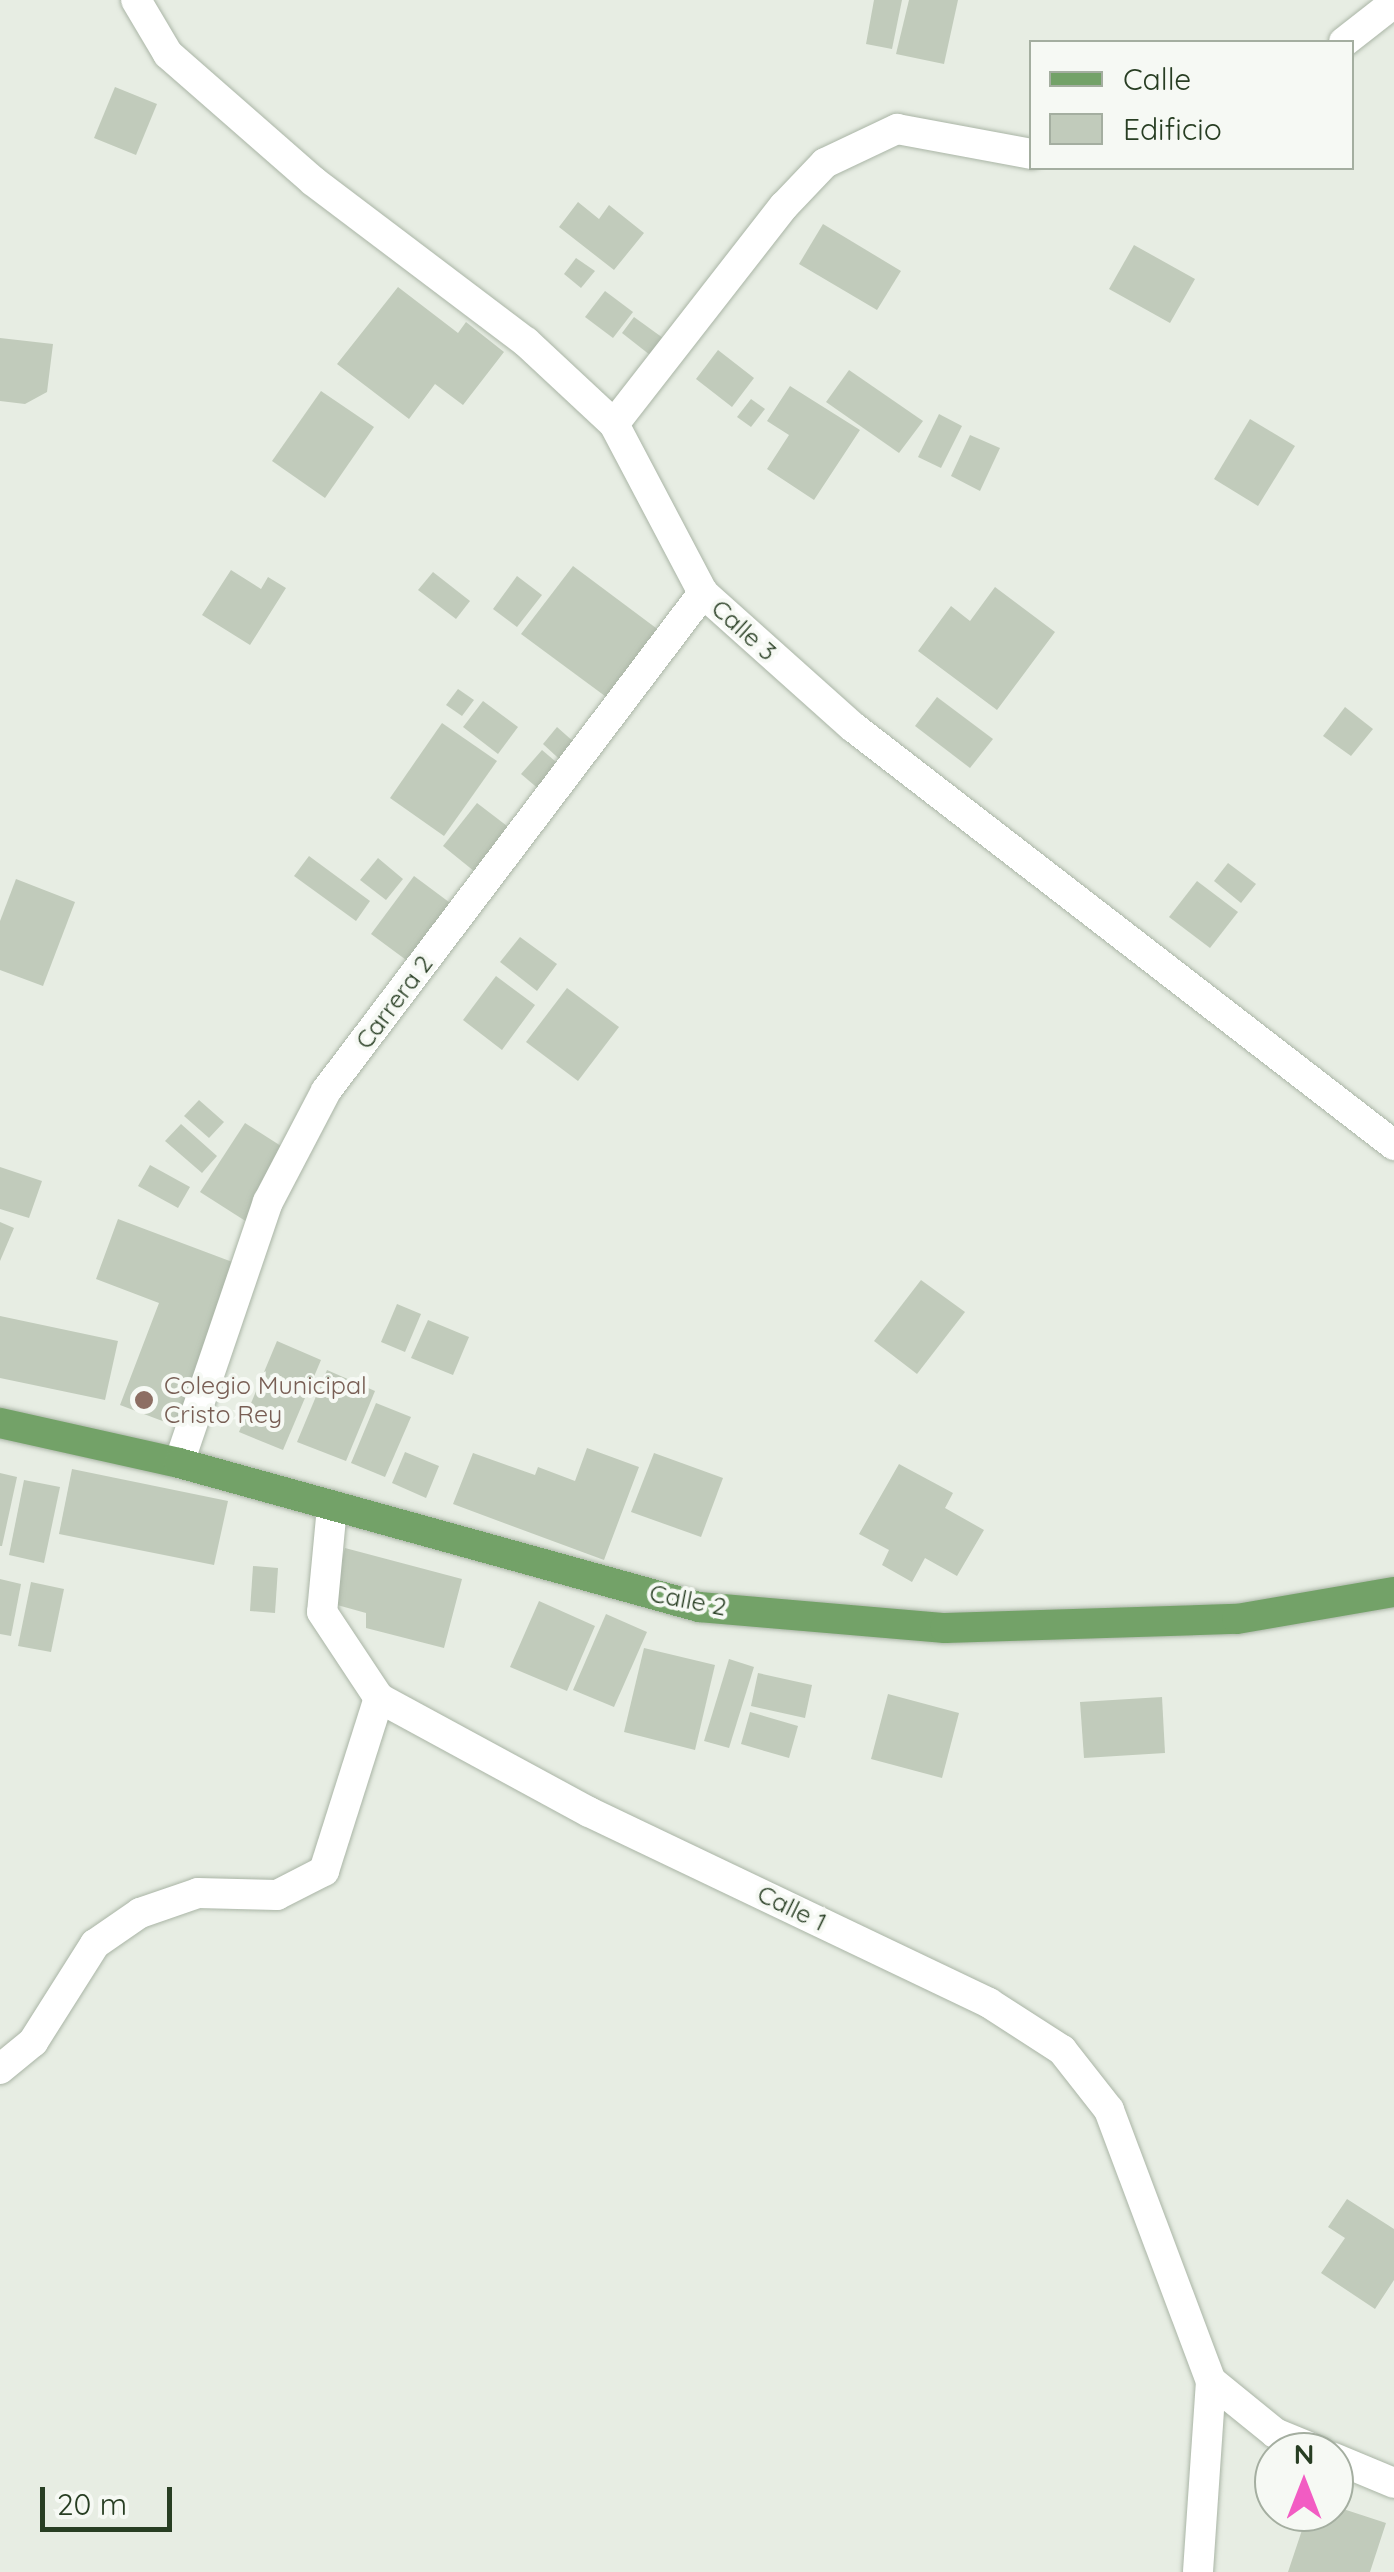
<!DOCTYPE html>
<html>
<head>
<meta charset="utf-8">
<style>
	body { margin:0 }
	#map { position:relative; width:1394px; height:2572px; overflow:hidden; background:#e7ede3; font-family:Quicksand,sans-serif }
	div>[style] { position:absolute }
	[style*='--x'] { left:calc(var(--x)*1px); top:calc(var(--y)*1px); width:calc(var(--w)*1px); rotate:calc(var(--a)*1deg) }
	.building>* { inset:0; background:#c1cbbb }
	.roads { filter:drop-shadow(0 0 2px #aab5a6) drop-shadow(0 0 2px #aab5a6) }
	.minor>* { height:30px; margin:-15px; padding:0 15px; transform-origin:15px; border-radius:15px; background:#fff }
	.major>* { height:30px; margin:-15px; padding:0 15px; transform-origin:15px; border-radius:15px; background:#73a268 }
	.dots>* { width:28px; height:28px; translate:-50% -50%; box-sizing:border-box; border:5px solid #f6f9f4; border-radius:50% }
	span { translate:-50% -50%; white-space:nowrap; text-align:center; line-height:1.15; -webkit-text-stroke:8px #f6f9f4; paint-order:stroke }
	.street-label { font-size:25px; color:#283e23 }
	.education-label { font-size:25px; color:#785e54 }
	.left { translate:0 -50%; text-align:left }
	.legend { position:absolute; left:1029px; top:40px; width:325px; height:130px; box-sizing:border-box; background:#f6f9f4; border:2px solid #a4aea0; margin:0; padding:12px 18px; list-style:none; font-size:30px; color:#283e23 }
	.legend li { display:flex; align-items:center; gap:20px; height:50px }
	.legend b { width:50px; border:2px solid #a4aea0 }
	.north { position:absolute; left:1254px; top:2432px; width:100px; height:100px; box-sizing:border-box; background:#f6f9f4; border:2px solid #a4aea0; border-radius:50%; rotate:0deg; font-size:28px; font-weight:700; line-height:40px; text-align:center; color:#283e23 }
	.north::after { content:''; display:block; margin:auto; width:35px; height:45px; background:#f25cc3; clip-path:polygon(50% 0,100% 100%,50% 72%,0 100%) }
	.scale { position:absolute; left:40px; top:2487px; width:132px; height:45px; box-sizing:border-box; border:5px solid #283e23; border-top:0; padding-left:12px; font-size:30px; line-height:35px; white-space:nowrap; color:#283e23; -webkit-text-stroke:8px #f6f9f4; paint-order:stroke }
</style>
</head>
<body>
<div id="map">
	<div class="building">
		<div style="clip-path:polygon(874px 0,902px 0,892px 49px,866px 44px)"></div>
		<div style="clip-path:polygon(909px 0,958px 0,944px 64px,896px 54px)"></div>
		<div style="clip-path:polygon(115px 87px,157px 104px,136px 155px,94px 138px)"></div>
		<div style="clip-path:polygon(578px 202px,599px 219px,609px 205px,644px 233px,614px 270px,559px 227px)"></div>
		<div style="clip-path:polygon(823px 224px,901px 271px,877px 310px,799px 264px)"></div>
		<div style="clip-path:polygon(1134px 245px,1195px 279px,1170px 323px,1109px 289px)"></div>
		<div style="clip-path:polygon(576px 258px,595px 271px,581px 288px,564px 274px)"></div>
		<div style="clip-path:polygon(398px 287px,458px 333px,466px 322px,504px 352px,463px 405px,435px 384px,409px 419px,337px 364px)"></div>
		<div style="clip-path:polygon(605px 291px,633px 312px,613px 338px,585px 317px)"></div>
		<div style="clip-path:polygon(634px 317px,663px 338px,650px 355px,622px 333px)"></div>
		<div style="clip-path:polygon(0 338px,53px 344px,47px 392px,25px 404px,0 401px)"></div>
		<div style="clip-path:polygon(718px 350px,754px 378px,732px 407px,696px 379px)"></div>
		<div style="clip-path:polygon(849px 370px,923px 421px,899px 453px,826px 402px)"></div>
		<div style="clip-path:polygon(790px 386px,860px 430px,814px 500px,767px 469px,789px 435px,767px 421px)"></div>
		<div style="clip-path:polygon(321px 391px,374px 427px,325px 498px,272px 461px)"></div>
		<div style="clip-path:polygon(751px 399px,765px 409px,751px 427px,737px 417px)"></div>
		<div style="clip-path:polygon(939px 414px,962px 426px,941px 468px,918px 457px)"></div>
		<div style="clip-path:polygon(1250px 419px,1295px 446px,1258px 506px,1214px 479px)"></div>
		<div style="clip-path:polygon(970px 435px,1000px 448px,980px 491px,951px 476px)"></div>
		<div style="clip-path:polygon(573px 566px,660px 631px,609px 699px,521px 634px)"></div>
		<div style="clip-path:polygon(231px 570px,261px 589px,268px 577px,286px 588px,250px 645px,202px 615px)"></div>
		<div style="clip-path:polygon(433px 572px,470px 601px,456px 619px,418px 590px)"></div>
		<div style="clip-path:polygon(517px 576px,542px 595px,517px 627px,493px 609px)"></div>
		<div style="clip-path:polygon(995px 587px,1055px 632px,997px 710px,918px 651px,951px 606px,970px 621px)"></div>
		<div style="clip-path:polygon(458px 689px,474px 700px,462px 716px,446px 705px)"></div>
		<div style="clip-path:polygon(937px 697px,993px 739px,970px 768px,915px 726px)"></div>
		<div style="clip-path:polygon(483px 701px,518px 727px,498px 754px,463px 727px)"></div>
		<div style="clip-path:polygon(1345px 707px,1373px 729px,1351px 756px,1323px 736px)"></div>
		<div style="clip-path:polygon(442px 723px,497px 761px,444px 836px,390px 798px)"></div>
		<div style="clip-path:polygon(557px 727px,584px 751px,569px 768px,543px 744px)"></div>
		<div style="clip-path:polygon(542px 750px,568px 772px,547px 796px,521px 774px)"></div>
		<div style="clip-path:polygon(477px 803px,520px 836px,485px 880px,443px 846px)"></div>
		<div style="clip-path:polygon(309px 856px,370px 901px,356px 921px,294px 876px)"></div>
		<div style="clip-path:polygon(378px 858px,403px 879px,386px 900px,360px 880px)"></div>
		<div style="clip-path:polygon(1228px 863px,1256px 884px,1241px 903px,1214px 881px)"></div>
		<div style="clip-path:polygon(414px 876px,461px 911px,417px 968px,371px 934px)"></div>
		<div style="clip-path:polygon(16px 879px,75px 902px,43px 986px,0 970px,0 921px)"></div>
		<div style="clip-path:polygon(1197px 881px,1238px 912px,1210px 948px,1169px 917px)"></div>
		<div style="clip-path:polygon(520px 937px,557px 964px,537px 991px,500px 962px)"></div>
		<div style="clip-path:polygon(496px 976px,535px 1005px,502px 1050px,463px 1020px)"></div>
		<div style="clip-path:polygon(567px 988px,619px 1027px,578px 1081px,526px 1042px)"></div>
		<div style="clip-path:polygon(199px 1100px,224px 1122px,209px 1138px,184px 1116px)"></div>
		<div style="clip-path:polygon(245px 1123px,292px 1153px,247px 1222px,200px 1192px)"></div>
		<div style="clip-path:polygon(181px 1124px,217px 1156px,202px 1173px,165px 1141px)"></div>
		<div style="clip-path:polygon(150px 1165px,190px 1187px,178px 1208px,138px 1186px)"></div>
		<div style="clip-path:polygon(0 1167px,42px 1181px,29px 1218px,0 1209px)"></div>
		<div style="clip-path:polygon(118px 1219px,243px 1266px,181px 1428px,120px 1405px,159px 1303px,96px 1279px)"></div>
		<div style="clip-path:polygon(0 1222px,14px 1228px,0 1261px)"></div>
		<div style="clip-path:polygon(921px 1280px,965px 1312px,917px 1374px,874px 1341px)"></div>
		<div style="clip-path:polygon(397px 1304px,421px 1314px,405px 1352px,381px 1342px)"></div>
		<div style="clip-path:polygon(0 1316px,118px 1341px,105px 1400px,0 1378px)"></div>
		<div style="clip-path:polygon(428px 1320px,469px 1337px,453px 1375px,411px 1358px)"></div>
		<div style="clip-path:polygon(277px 1341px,321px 1360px,283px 1450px,239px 1432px)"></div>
		<div style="clip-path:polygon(327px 1370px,375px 1391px,346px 1461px,297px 1442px)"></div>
		<div style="clip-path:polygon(376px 1403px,411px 1417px,385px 1477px,351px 1463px)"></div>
		<div style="clip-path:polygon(587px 1448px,639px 1467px,604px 1560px,453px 1504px,473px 1453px,535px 1475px,538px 1467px,575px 1481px)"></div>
		<div style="clip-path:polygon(405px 1452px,439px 1466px,426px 1498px,392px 1483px)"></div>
		<div style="clip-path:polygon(654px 1453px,723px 1478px,701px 1537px,631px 1512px)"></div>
		<div style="clip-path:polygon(899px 1464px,953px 1493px,945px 1508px,984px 1530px,957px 1576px,925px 1558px,912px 1582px,882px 1565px,889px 1550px,859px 1534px)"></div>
		<div style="clip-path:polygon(72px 1469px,228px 1501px,214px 1565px,59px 1534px)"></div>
		<div style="clip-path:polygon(0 1473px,17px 1477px,2px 1546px,0 1546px)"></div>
		<div style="clip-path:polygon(24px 1480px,60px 1487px,44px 1563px,9px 1555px)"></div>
		<div style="clip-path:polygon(345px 1548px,462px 1579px,444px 1648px,366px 1628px,366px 1613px,330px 1603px)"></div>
		<div style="clip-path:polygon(253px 1566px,278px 1568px,275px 1613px,250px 1611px)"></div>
		<div style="clip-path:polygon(0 1579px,21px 1584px,11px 1636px,0 1634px)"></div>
		<div style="clip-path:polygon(31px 1582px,64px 1589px,51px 1652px,18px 1646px)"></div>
		<div style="clip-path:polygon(539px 1601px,595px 1626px,567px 1691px,510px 1667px)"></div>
		<div style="clip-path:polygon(606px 1614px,647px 1632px,614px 1707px,573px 1690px)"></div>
		<div style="clip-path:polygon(644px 1648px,715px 1665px,695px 1750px,624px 1732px)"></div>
		<div style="clip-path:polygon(729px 1659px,754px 1667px,729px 1748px,704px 1741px)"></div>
		<div style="clip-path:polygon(758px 1673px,812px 1685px,805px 1718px,751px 1706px)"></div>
		<div style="clip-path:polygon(888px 1694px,959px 1713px,942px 1778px,871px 1759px)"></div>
		<div style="clip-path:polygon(1162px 1697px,1165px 1753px,1084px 1758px,1080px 1702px)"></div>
		<div style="clip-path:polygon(750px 1712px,798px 1726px,789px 1758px,741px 1744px)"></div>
		<div style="clip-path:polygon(1347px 2199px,1394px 2229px,1394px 2280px,1375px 2309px,1321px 2273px,1345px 2238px,1328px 2227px)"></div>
		<div style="clip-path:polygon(1334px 2506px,1386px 2523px,1370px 2572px,1288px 2572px,1308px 2512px,1334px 2512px)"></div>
	</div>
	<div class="roads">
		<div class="minor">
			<div style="--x:136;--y:0;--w:63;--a:59.3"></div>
			<div style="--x:168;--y:54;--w:193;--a:41.2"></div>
			<div style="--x:313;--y:181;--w:267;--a:37.1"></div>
			<div style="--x:526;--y:342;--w:120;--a:43"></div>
			<div style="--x:614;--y:424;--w:191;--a:62.2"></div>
			<div style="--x:703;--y:593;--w:201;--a:41.8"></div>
			<div style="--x:853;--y:727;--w:684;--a:37.69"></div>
			<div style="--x:1344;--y:42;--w:63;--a:-38"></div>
			<div style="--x:614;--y:424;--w:276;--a:-52.1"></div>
			<div style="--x:784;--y:206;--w:59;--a:-46.4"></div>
			<div style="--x:825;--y:163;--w:80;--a:-25.3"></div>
			<div style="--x:897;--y:129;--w:137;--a:10.5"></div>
			<div style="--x:179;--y:1463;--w:276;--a:-71.2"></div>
			<div style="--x:268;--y:1202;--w:125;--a:-62.4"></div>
			<div style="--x:326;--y:1091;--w:625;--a:-52.87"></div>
			<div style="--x:332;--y:1507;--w:105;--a:95.4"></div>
			<div style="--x:322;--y:1612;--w:103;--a:56.5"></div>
			<div style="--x:379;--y:1698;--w:239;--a:28.5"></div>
			<div style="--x:589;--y:1812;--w:443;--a:25.5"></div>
			<div style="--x:989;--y:2003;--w:87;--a:32.8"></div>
			<div style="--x:1062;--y:2050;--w:76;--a:51.9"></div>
			<div style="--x:1109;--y:2110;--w:290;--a:69.4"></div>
			<div style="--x:1211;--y:2381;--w:191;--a:93.9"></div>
			<div style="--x:0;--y:2069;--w:43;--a:-39.3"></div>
			<div style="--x:33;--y:2042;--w:116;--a:-57.7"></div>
			<div style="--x:95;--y:1944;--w:55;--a:-34.6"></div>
			<div style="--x:140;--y:1913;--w:61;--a:-19"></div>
			<div style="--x:198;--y:1893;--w:79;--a:1.5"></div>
			<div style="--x:277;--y:1895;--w:53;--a:-27.1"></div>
			<div style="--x:324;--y:1871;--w:182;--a:-72.4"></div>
			<div style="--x:1211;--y:2381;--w:82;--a:39.1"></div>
			<div style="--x:1275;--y:2433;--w:50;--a:22.4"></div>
			<div style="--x:1334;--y:2458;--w:65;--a:22.6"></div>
		</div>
		<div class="major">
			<div style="--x:0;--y:1423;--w:183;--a:12.6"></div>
			<div style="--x:179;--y:1463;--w:540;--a:15.48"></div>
			<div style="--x:699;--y:1607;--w:247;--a:4.9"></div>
			<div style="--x:945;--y:1628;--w:292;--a:-1.8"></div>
			<div style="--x:1237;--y:1619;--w:159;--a:-9.8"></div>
		</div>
	</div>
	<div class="dots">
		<div style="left:144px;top:1400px;background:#8d6e63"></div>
	</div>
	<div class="street-label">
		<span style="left:744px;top:630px;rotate:42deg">Calle 3</span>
		<span style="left:394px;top:1002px;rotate:-53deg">Carrera 2</span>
		<span style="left:688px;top:1600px;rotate:11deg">Calle 2</span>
		<span style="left:792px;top:1908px;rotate:26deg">Calle 1</span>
	</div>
	<div class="education-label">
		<span class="left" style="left:164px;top:1400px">Colegio Municipal<br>Cristo Rey</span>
	</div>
	<ul class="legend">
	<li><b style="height:12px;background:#73a268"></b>Calle</li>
	<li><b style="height:28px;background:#c1cbbb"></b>Edificio</li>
	</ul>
	<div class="north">N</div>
	<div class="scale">20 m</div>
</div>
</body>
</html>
